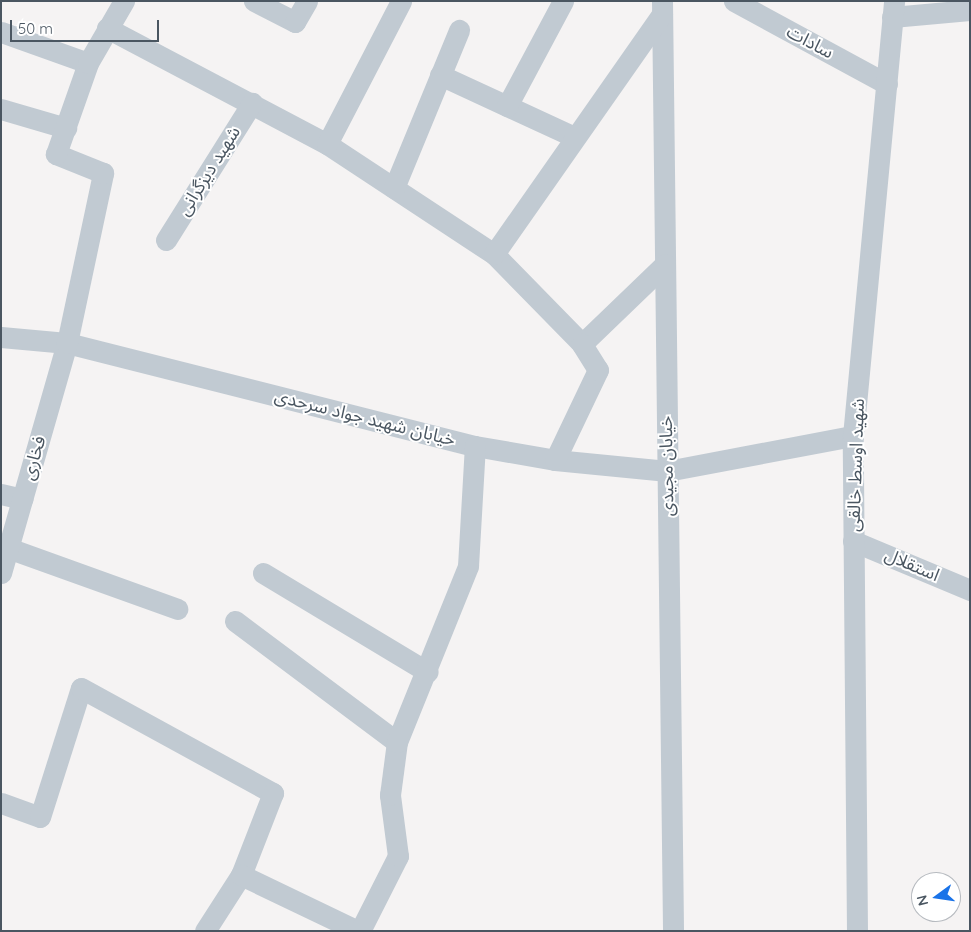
<!DOCTYPE html>
<html>
<head>
<meta charset="utf-8">
<style>
	body { margin:0 }
	#map { position:relative; width:971px; height:932px; overflow:hidden; background:#f5f3f3; font-family:Quicksand,"Noto Sans Arabic",sans-serif }
	div>[style] { position:absolute }
	[style*='--x'] { left:calc(var(--x)*1px); top:calc(var(--y)*1px); width:calc(var(--w)*1px); rotate:calc(var(--a)*1deg) }
	.minor>* { height:21px; margin:-10.5px; padding:0 10.5px; transform-origin:10.5px; border-radius:10.5px; background:#c1cad2 }
	span { translate:-50% -50%; white-space:nowrap; text-align:center; line-height:1.15; -webkit-text-stroke:4px #fff; paint-order:stroke }
	.street-label { font-size:18px; color:#4a5661 }
	.frame { position:absolute; inset:0; border:2px solid #4a5661; pointer-events:none }
	.north { position:absolute; left:911px; top:872px; width:50px; height:50px; box-sizing:border-box; background:#fff; border:1px solid #b7bbc0; border-radius:50%; rotate:256deg; font-size:14px; font-weight:700; line-height:20px; text-align:center; color:#4a5661 }
	.north::after { content:''; display:block; margin:auto; width:18px; height:22px; background:#1a73e8; clip-path:polygon(50% 0,100% 100%,50% 72%,0 100%) }
	.scale { position:absolute; left:10px; top:20px; width:149px; height:22px; box-sizing:border-box; border:2px solid #4a5661; border-top:0; padding-left:6px; font-size:15px; line-height:18px; white-space:nowrap; color:#4a5661; -webkit-text-stroke:4px #fff; paint-order:stroke }
</style>
</head>
<body>
<div id="map">
	<div class="minor">
		<div style="--x:254;--y:1;--w:46;--a:27.1"></div>
		<div style="--x:295;--y:22;--w:24;--a:-60"></div>
		<div style="--x:662;--y:1;--w:930;--a:89.32"></div>
		<div style="--x:734;--y:1;--w:174;--a:28.5"></div>
		<div style="--x:892;--y:17;--w:78;--a:-5.1"></div>
		<div style="--x:107;--y:28;--w:249;--a:27.8"></div>
		<div style="--x:327;--y:144;--w:200;--a:33.4"></div>
		<div style="--x:494;--y:254;--w:126;--a:45.6"></div>
		<div style="--x:582;--y:344;--w:115;--a:-43.9"></div>
		<div style="--x:1;--y:32;--w:92;--a:19.6"></div>
		<div style="--x:440;--y:75;--w:148;--a:24.8"></div>
		<div style="--x:507;--y:106;--w:119;--a:-61.9"></div>
		<div style="--x:1;--y:109;--w:68;--a:16.3"></div>
		<div style="--x:327;--y:144;--w:161;--a:-62.6"></div>
		<div style="--x:394;--y:188;--w:171;--a:-67.6"></div>
		<div style="--x:166;--y:240;--w:162;--a:-57.9"></div>
		<div style="--x:494;--y:254;--w:293;--a:-55"></div>
		<div style="--x:1;--y:337;--w:66;--a:5.2"></div>
		<div style="--x:67;--y:343;--w:421;--a:14.2"></div>
		<div style="--x:475;--y:446;--w:81;--a:9.9"></div>
		<div style="--x:555;--y:460;--w:113;--a:5.6"></div>
		<div style="--x:667;--y:471;--w:189;--a:-10.7"></div>
		<div style="--x:555;--y:460;--w:100;--a:-64.5"></div>
		<div style="--x:598;--y:370;--w:31;--a:-122"></div>
		<div style="--x:1;--y:494;--w:22;--a:13"></div>
		<div style="--x:853;--y:541;--w:127;--a:22.7"></div>
		<div style="--x:8;--y:548;--w:180;--a:19.8"></div>
		<div style="--x:1;--y:573;--w:239;--a:-74"></div>
		<div style="--x:67;--y:343;--w:174;--a:-78"></div>
		<div style="--x:103;--y:173;--w:51;--a:-158"></div>
		<div style="--x:56;--y:154;--w:96;--a:-70.6"></div>
		<div style="--x:88;--y:63;--w:72;--a:-59.9"></div>
		<div style="--x:263;--y:573;--w:192;--a:31"></div>
		<div style="--x:235;--y:621;--w:202;--a:36.8"></div>
		<div style="--x:1;--y:803;--w:41;--a:19.7"></div>
		<div style="--x:40;--y:817;--w:135;--a:-72.4"></div>
		<div style="--x:81;--y:688;--w:219;--a:28.7"></div>
		<div style="--x:273;--y:793;--w:88;--a:111.3"></div>
		<div style="--x:205;--y:931;--w:67;--a:-57.3"></div>
		<div style="--x:241;--y:875;--w:130;--a:25.6"></div>
		<div style="--x:360;--y:931;--w:84;--a:-63.1"></div>
		<div style="--x:398;--y:856;--w:62;--a:-97.5"></div>
		<div style="--x:390;--y:795;--w:53;--a:-82.5"></div>
		<div style="--x:397;--y:742;--w:190;--a:-68"></div>
		<div style="--x:468;--y:566;--w:120;--a:-86.7"></div>
		<div style="--x:857;--y:931;--w:495;--a:-90.5"></div>
		<div style="--x:853;--y:436;--w:437;--a:-84.6"></div>
	</div>
	<div class="street-label">
		<span style="left:810px;top:42px;rotate:28deg">سادات</span>
		<span style="left:209px;top:171px;rotate:-58deg">شهید دیزگرانی</span>
		<span style="left:365px;top:418px;rotate:14deg">خیابان شهید جواد سرحدی</span>
		<span style="left:34px;top:458px;rotate:-74deg">فخاری</span>
		<span style="left:856px;top:465px;rotate:-88deg">شهید اوسط خالقی</span>
		<span style="left:667px;top:466px;rotate:-91deg">خیابان مجیدی</span>
		<span style="left:912px;top:565px;rotate:23deg">استقلال</span>
	</div>
	<div class="frame"></div>
	<div class="north">N</div>
	<div class="scale">50 m</div>
</div>
</body>
</html>
